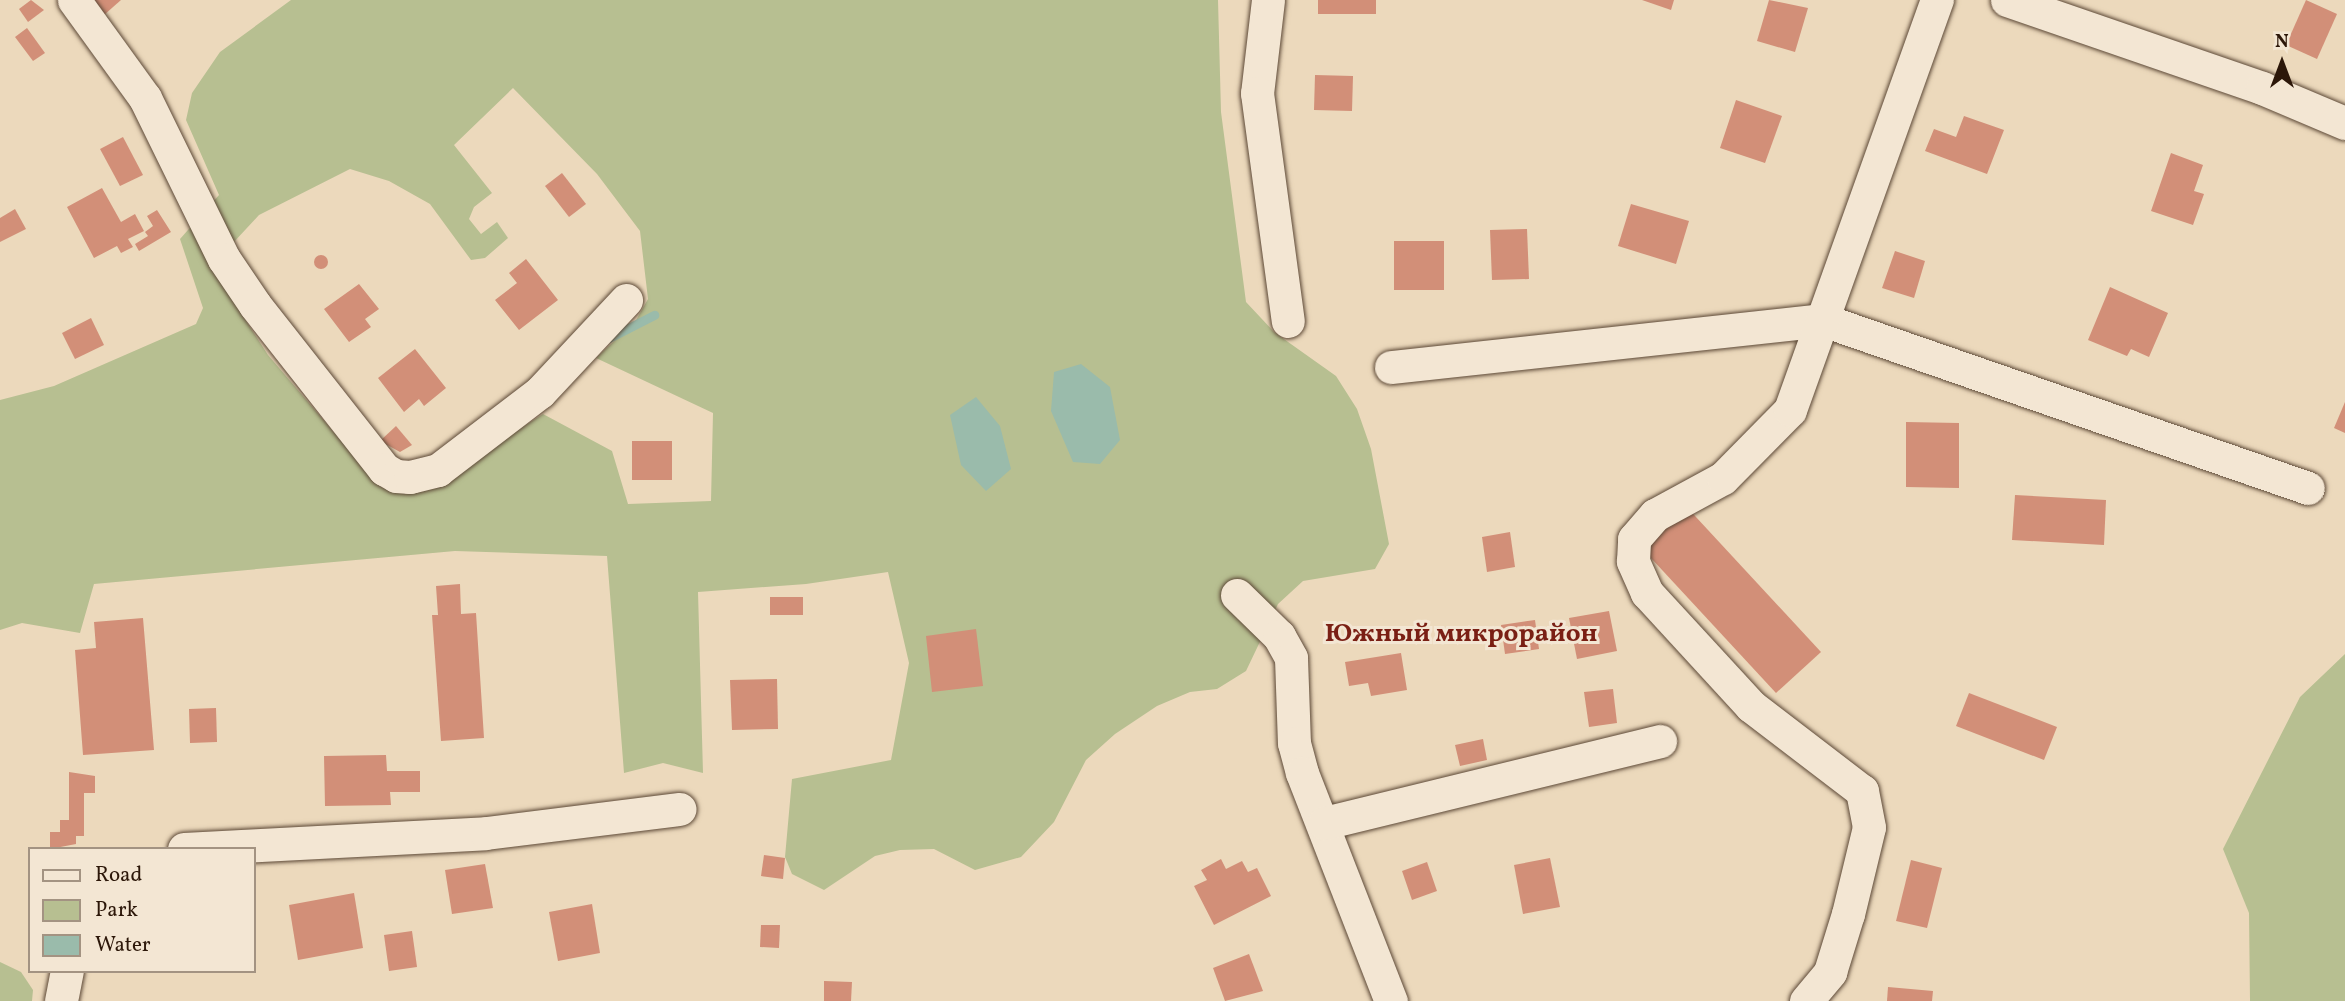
<!DOCTYPE html>
<html>
<head>
<meta charset="utf-8">
<style>
	body { margin:0 }
	#map { position:relative; width:2345px; height:1001px; overflow:hidden; background:#ecd9bc; font-family:Vollkorn,serif }
	div>[style] { position:absolute }
	[style*='--x'] { left:calc(var(--x)*1px); top:calc(var(--y)*1px); width:calc(var(--w)*1px); rotate:calc(var(--a)*1deg) }
	.green>* { inset:0; background:#b7bf91 }
	.water>* { inset:0; background:#9abbab }
	.stream>* { height:9px; margin:-4.5px; padding:0 4.5px; transform-origin:4.5px; border-radius:4.5px; background:#9abbab }
	.building>* { inset:0; background:#d28f78 }
	.round { border-radius:50% }
	.roads { filter:drop-shadow(0 0 2px #5c4836) drop-shadow(0 0 2px #5c4836) }
	.street>* { height:33px; margin:-16.5px; padding:0 16.5px; transform-origin:16.5px; border-radius:16.5px; background:#f3e6d3 }
	span { translate:-50% -50%; white-space:nowrap; text-align:center; line-height:1.15; -webkit-text-stroke:6px #f3e6d3; paint-order:stroke }
	.neighbourhood-label { font-size:26px; color:#7a1f14; font-weight:700 }
	.legend { position:absolute; left:28px; top:847px; width:228px; height:126px; box-sizing:border-box; background:#f3e6d3; border:2px solid #a39382; margin:0; padding:9px 12px; list-style:none; font-size:21px; color:#2c1709 }
	.legend li { display:flex; align-items:center; gap:14px; height:35px }
	.legend b { width:35px; border:2px solid #a39382 }
	.north { position:absolute; left:2247px; top:28px; width:70px; height:70px; -webkit-text-stroke:5px #f3e6d3; paint-order:stroke; rotate:0deg; font-size:19px; font-weight:700; line-height:28px; text-align:center; color:#2c1709 }
	.north::after { content:''; display:block; margin:auto; width:24px; height:32px; background:#2c1709; clip-path:polygon(50% 0,100% 100%,50% 72%,0 100%) }
</style>
</head>
<body>
<div id="map">
	<div class="green">
		<div style="clip-path:polygon(evenodd,291px 0,1218px 0,1221px 112px,1246px 302px,1274px 332px,1336px 376px,1357px 409px,1371px 449px,1389px 544px,1375px 569px,1303px 581px,1278px 604px,1246px 671px,1217px 689px,1190px 692px,1157px 706px,1115px 734px,1086px 760px,1054px 822px,1021px 857px,975px 870px,934px 849px,900px 850px,875px 856px,824px 890px,792px 874px,785px 857px,792px 779px,891px 760px,909px 663px,888px 572px,806px 584px,698px 592px,703px 773px,663px 763px,624px 773px,607px 556px,455px 551px,94px 584px,80px 633px,22px 623px,0 630px,0 400px,54px 386px,196px 324px,203px 308px,180px 239px,219px 195px,186px 120px,192px 93px,220px 52px,291px 0,513px 88px,597px 174px,640px 231px,648px 299px,635px 322px,596px 358px,713px 413px,711px 501px,628px 504px,612px 451px,543px 414px,430px 487px,355px 457px,268px 355px,219px 279px,220px 257px,259px 215px,350px 169px,389px 181px,430px 204px,471px 260px,485px 258px,508px 238px,497px 222px,481px 234px,469px 219px,474px 207px,492px 193px,454px 145px,513px 88px)"></div>
		<div style="clip-path:polygon(2345px 654px,2345px 1001px,2250px 1001px,2249px 913px,2223px 849px,2300px 697px)"></div>
		<div style="clip-path:polygon(0 962px,21px 972px,33px 990px,32px 1001px,0 1001px)"></div>
	</div>
	<div class="water">
		<div style="clip-path:polygon(1081px 364px,1110px 387px,1120px 440px,1100px 464px,1073px 462px,1051px 411px,1054px 372px)"></div>
		<div style="clip-path:polygon(976px 397px,1000px 426px,1011px 469px,986px 491px,961px 465px,950px 415px)"></div>
	</div>
	<div class="stream">
		<div style="--x:609;--y:338;--w:51;--a:-27.1"></div>
	</div>
	<div class="building">
		<div style="clip-path:polygon(31px 0,44px 10px,28px 22px,19px 9px)"></div>
		<div style="clip-path:polygon(91px 0,121px 0,104px 15px)"></div>
		<div style="clip-path:polygon(1318px 0,1376px 0,1376px 14px,1318px 14px)"></div>
		<div style="clip-path:polygon(1642px 0,1674px 0,1671px 10px)"></div>
		<div style="clip-path:polygon(1769px 0,1808px 8px,1795px 52px,1757px 41px)"></div>
		<div style="clip-path:polygon(2306px 0,2337px 14px,2317px 59px,2286px 45px)"></div>
		<div style="clip-path:polygon(27px 28px,45px 53px,33px 61px,15px 37px)"></div>
		<div style="clip-path:polygon(1315px 75px,1353px 76px,1352px 111px,1314px 110px)"></div>
		<div style="clip-path:polygon(1736px 100px,1782px 116px,1765px 163px,1720px 148px)"></div>
		<div style="clip-path:polygon(1964px 116px,2004px 130px,1987px 174px,1925px 151px,1934px 129px,1956px 137px)"></div>
		<div style="clip-path:polygon(123px 137px,143px 175px,120px 186px,100px 149px)"></div>
		<div style="clip-path:polygon(2171px 153px,2203px 165px,2194px 191px,2204px 194px,2193px 225px,2151px 211px)"></div>
		<div style="clip-path:polygon(562px 173px,586px 204px,569px 217px,545px 186px)"></div>
		<div style="clip-path:polygon(102px 188px,121px 222px,135px 214px,144px 231px,128px 239px,133px 247px,121px 253px,117px 246px,94px 258px,67px 207px)"></div>
		<div style="clip-path:polygon(1631px 204px,1689px 221px,1676px 264px,1618px 246px)"></div>
		<div style="clip-path:polygon(15px 209px,26px 229px,0 242px,0 218px)"></div>
		<div style="clip-path:polygon(157px 210px,171px 232px,139px 251px,135px 244px,148px 236px,145px 232px,153px 226px,147px 216px)"></div>
		<div style="clip-path:polygon(1527px 229px,1529px 279px,1492px 280px,1490px 230px)"></div>
		<div style="clip-path:polygon(1394px 241px,1444px 241px,1444px 290px,1394px 290px)"></div>
		<div style="clip-path:polygon(1895px 251px,1925px 261px,1914px 298px,1882px 288px)"></div>
		<div class="round" style="left:314px;top:255px;width:14px;height:14px"></div>
		<div style="clip-path:polygon(526px 259px,558px 300px,519px 330px,495px 300px,517px 283px,509px 273px)"></div>
		<div style="clip-path:polygon(359px 284px,379px 309px,365px 319px,371px 327px,349px 342px,324px 309px)"></div>
		<div style="clip-path:polygon(2110px 287px,2168px 313px,2149px 357px,2131px 349px,2127px 356px,2088px 340px)"></div>
		<div style="clip-path:polygon(91px 318px,104px 345px,75px 359px,62px 333px)"></div>
		<div style="clip-path:polygon(415px 349px,446px 388px,424px 406px,419px 399px,404px 412px,378px 378px)"></div>
		<div style="clip-path:polygon(2345px 402px,2345px 433px,2334px 428px)"></div>
		<div style="clip-path:polygon(1906px 422px,1959px 423px,1959px 488px,1906px 487px)"></div>
		<div style="clip-path:polygon(396px 426px,412px 445px,400px 452px,380px 441px)"></div>
		<div style="clip-path:polygon(632px 441px,672px 441px,672px 480px,632px 480px)"></div>
		<div style="clip-path:polygon(2015px 495px,2106px 500px,2104px 545px,2012px 540px)"></div>
		<div style="clip-path:polygon(1683px 503px,1821px 652px,1776px 693px,1638px 544px)"></div>
		<div style="clip-path:polygon(1510px 532px,1515px 567px,1487px 572px,1482px 537px)"></div>
		<div style="clip-path:polygon(460px 584px,461px 614px,476px 613px,484px 738px,441px 741px,432px 615px,438px 615px,436px 586px)"></div>
		<div style="clip-path:polygon(770px 597px,803px 597px,803px 615px,770px 615px)"></div>
		<div style="clip-path:polygon(1609px 611px,1617px 651px,1577px 659px,1569px 618px)"></div>
		<div style="clip-path:polygon(143px 618px,154px 750px,83px 755px,75px 650px,96px 648px,94px 622px)"></div>
		<div style="clip-path:polygon(1535px 620px,1539px 649px,1505px 654px,1501px 625px)"></div>
		<div style="clip-path:polygon(976px 629px,983px 686px,932px 692px,926px 636px)"></div>
		<div style="clip-path:polygon(1401px 653px,1407px 690px,1371px 696px,1368px 683px,1349px 686px,1345px 662px)"></div>
		<div style="clip-path:polygon(777px 679px,778px 729px,732px 730px,730px 680px)"></div>
		<div style="clip-path:polygon(1613px 689px,1617px 723px,1589px 727px,1584px 692px)"></div>
		<div style="clip-path:polygon(1969px 693px,2057px 727px,2044px 760px,1956px 726px)"></div>
		<div style="clip-path:polygon(216px 708px,217px 742px,190px 743px,189px 709px)"></div>
		<div style="clip-path:polygon(1483px 739px,1487px 760px,1460px 766px,1455px 745px)"></div>
		<div style="clip-path:polygon(386px 755px,387px 771px,420px 771px,420px 792px,390px 792px,391px 805px,325px 806px,324px 756px)"></div>
		<div style="clip-path:polygon(69px 772px,95px 776px,95px 793px,84px 793px,84px 836px,76px 836px,76px 844px,50px 849px,50px 832px,60px 832px,60px 820px,69px 820px)"></div>
		<div style="clip-path:polygon(764px 855px,785px 858px,783px 879px,761px 876px)"></div>
		<div style="clip-path:polygon(1550px 858px,1560px 907px,1523px 914px,1514px 865px)"></div>
		<div style="clip-path:polygon(1221px 859px,1226px 869px,1242px 861px,1248px 872px,1257px 868px,1271px 896px,1214px 925px,1194px 886px,1207px 880px,1201px 870px)"></div>
		<div style="clip-path:polygon(1911px 860px,1942px 868px,1927px 928px,1896px 921px)"></div>
		<div style="clip-path:polygon(1427px 862px,1437px 891px,1412px 900px,1402px 871px)"></div>
		<div style="clip-path:polygon(485px 864px,493px 908px,452px 914px,445px 870px)"></div>
		<div style="clip-path:polygon(354px 893px,363px 948px,298px 960px,289px 905px)"></div>
		<div style="clip-path:polygon(592px 904px,600px 953px,558px 961px,549px 912px)"></div>
		<div style="clip-path:polygon(761px 925px,780px 925px,779px 948px,760px 947px)"></div>
		<div style="clip-path:polygon(412px 931px,417px 967px,389px 971px,384px 935px)"></div>
		<div style="clip-path:polygon(1249px 954px,1263px 991px,1225px 1001px,1213px 968px)"></div>
		<div style="clip-path:polygon(824px 981px,852px 982px,851px 1001px,824px 1001px)"></div>
		<div style="clip-path:polygon(1888px 987px,1933px 991px,1932px 1001px,1887px 1001px)"></div>
	</div>
	<div class="roads">
		<div class="street">
			<div style="--x:74;--y:0;--w:121;--a:54.1"></div>
			<div style="--x:145;--y:98;--w:179;--a:63.9"></div>
			<div style="--x:224;--y:259;--w:55;--a:56"></div>
			<div style="--x:255;--y:305;--w:209;--a:51.8"></div>
			<div style="--x:384;--y:469;--w:14;--a:30"></div>
			<div style="--x:396;--y:476;--w:14;--a:4"></div>
			<div style="--x:410;--y:477;--w:29;--a:-14"></div>
			<div style="--x:438;--y:470;--w:128;--a:-37.4"></div>
			<div style="--x:540;--y:392;--w:126;--a:-46.9"></div>
			<div style="--x:1268;--y:0;--w:94;--a:96.7"></div>
			<div style="--x:1257;--y:93;--w:230;--a:82.3"></div>
			<div style="--x:2007;--y:0;--w:270;--a:19"></div>
			<div style="--x:2262;--y:88;--w:90;--a:22.9"></div>
			<div style="--x:1391;--y:367;--w:435;--a:-6.2"></div>
			<div style="--x:1823;--y:320;--w:513;--a:19.11"></div>
			<div style="--x:1237;--y:595;--w:59;--a:44.3"></div>
			<div style="--x:1279;--y:636;--w:25;--a:61"></div>
			<div style="--x:1291;--y:658;--w:85;--a:88"></div>
			<div style="--x:1294;--y:743;--w:31;--a:75"></div>
			<div style="--x:1302;--y:773;--w:245;--a:68.7"></div>
			<div style="--x:1324;--y:823;--w:346;--a:-13.7"></div>
			<div style="--x:184;--y:849;--w:302;--a:-3"></div>
			<div style="--x:486;--y:833;--w:195;--a:-7.1"></div>
			<div style="--x:61;--y:1001;--w:31;--a:-79"></div>
			<div style="--x:1806;--y:1001;--w:38;--a:-50"></div>
			<div style="--x:1830;--y:972;--w:61;--a:-72.8"></div>
			<div style="--x:1848;--y:914;--w:89;--a:-76.4"></div>
			<div style="--x:1869;--y:827;--w:37;--a:-101"></div>
			<div style="--x:1862;--y:791;--w:140;--a:-142.6"></div>
			<div style="--x:1751;--y:706;--w:154;--a:-132.6"></div>
			<div style="--x:1647;--y:593;--w:35;--a:-114"></div>
			<div style="--x:1633;--y:561;--w:22;--a:-87"></div>
			<div style="--x:1634;--y:539;--w:32;--a:-49"></div>
			<div style="--x:1655;--y:515;--w:77;--a:-28.6"></div>
			<div style="--x:1723;--y:478;--w:95;--a:-45.4"></div>
			<div style="--x:1790;--y:410;--w:436;--a:-70.3"></div>
		</div>
	</div>
	<div class="neighbourhood-label">
		<span style="left:1461px;top:635px">Южный микрорайон</span>
	</div>
	<ul class="legend">
	<li><b style="height:9px;background:#f3e6d3"></b>Road</li>
	<li><b style="height:19px;background:#b7bf91"></b>Park</li>
	<li><b style="height:19px;background:#9abbab"></b>Water</li>
	</ul>
	<div class="north">N</div>
</div>
</body>
</html>
